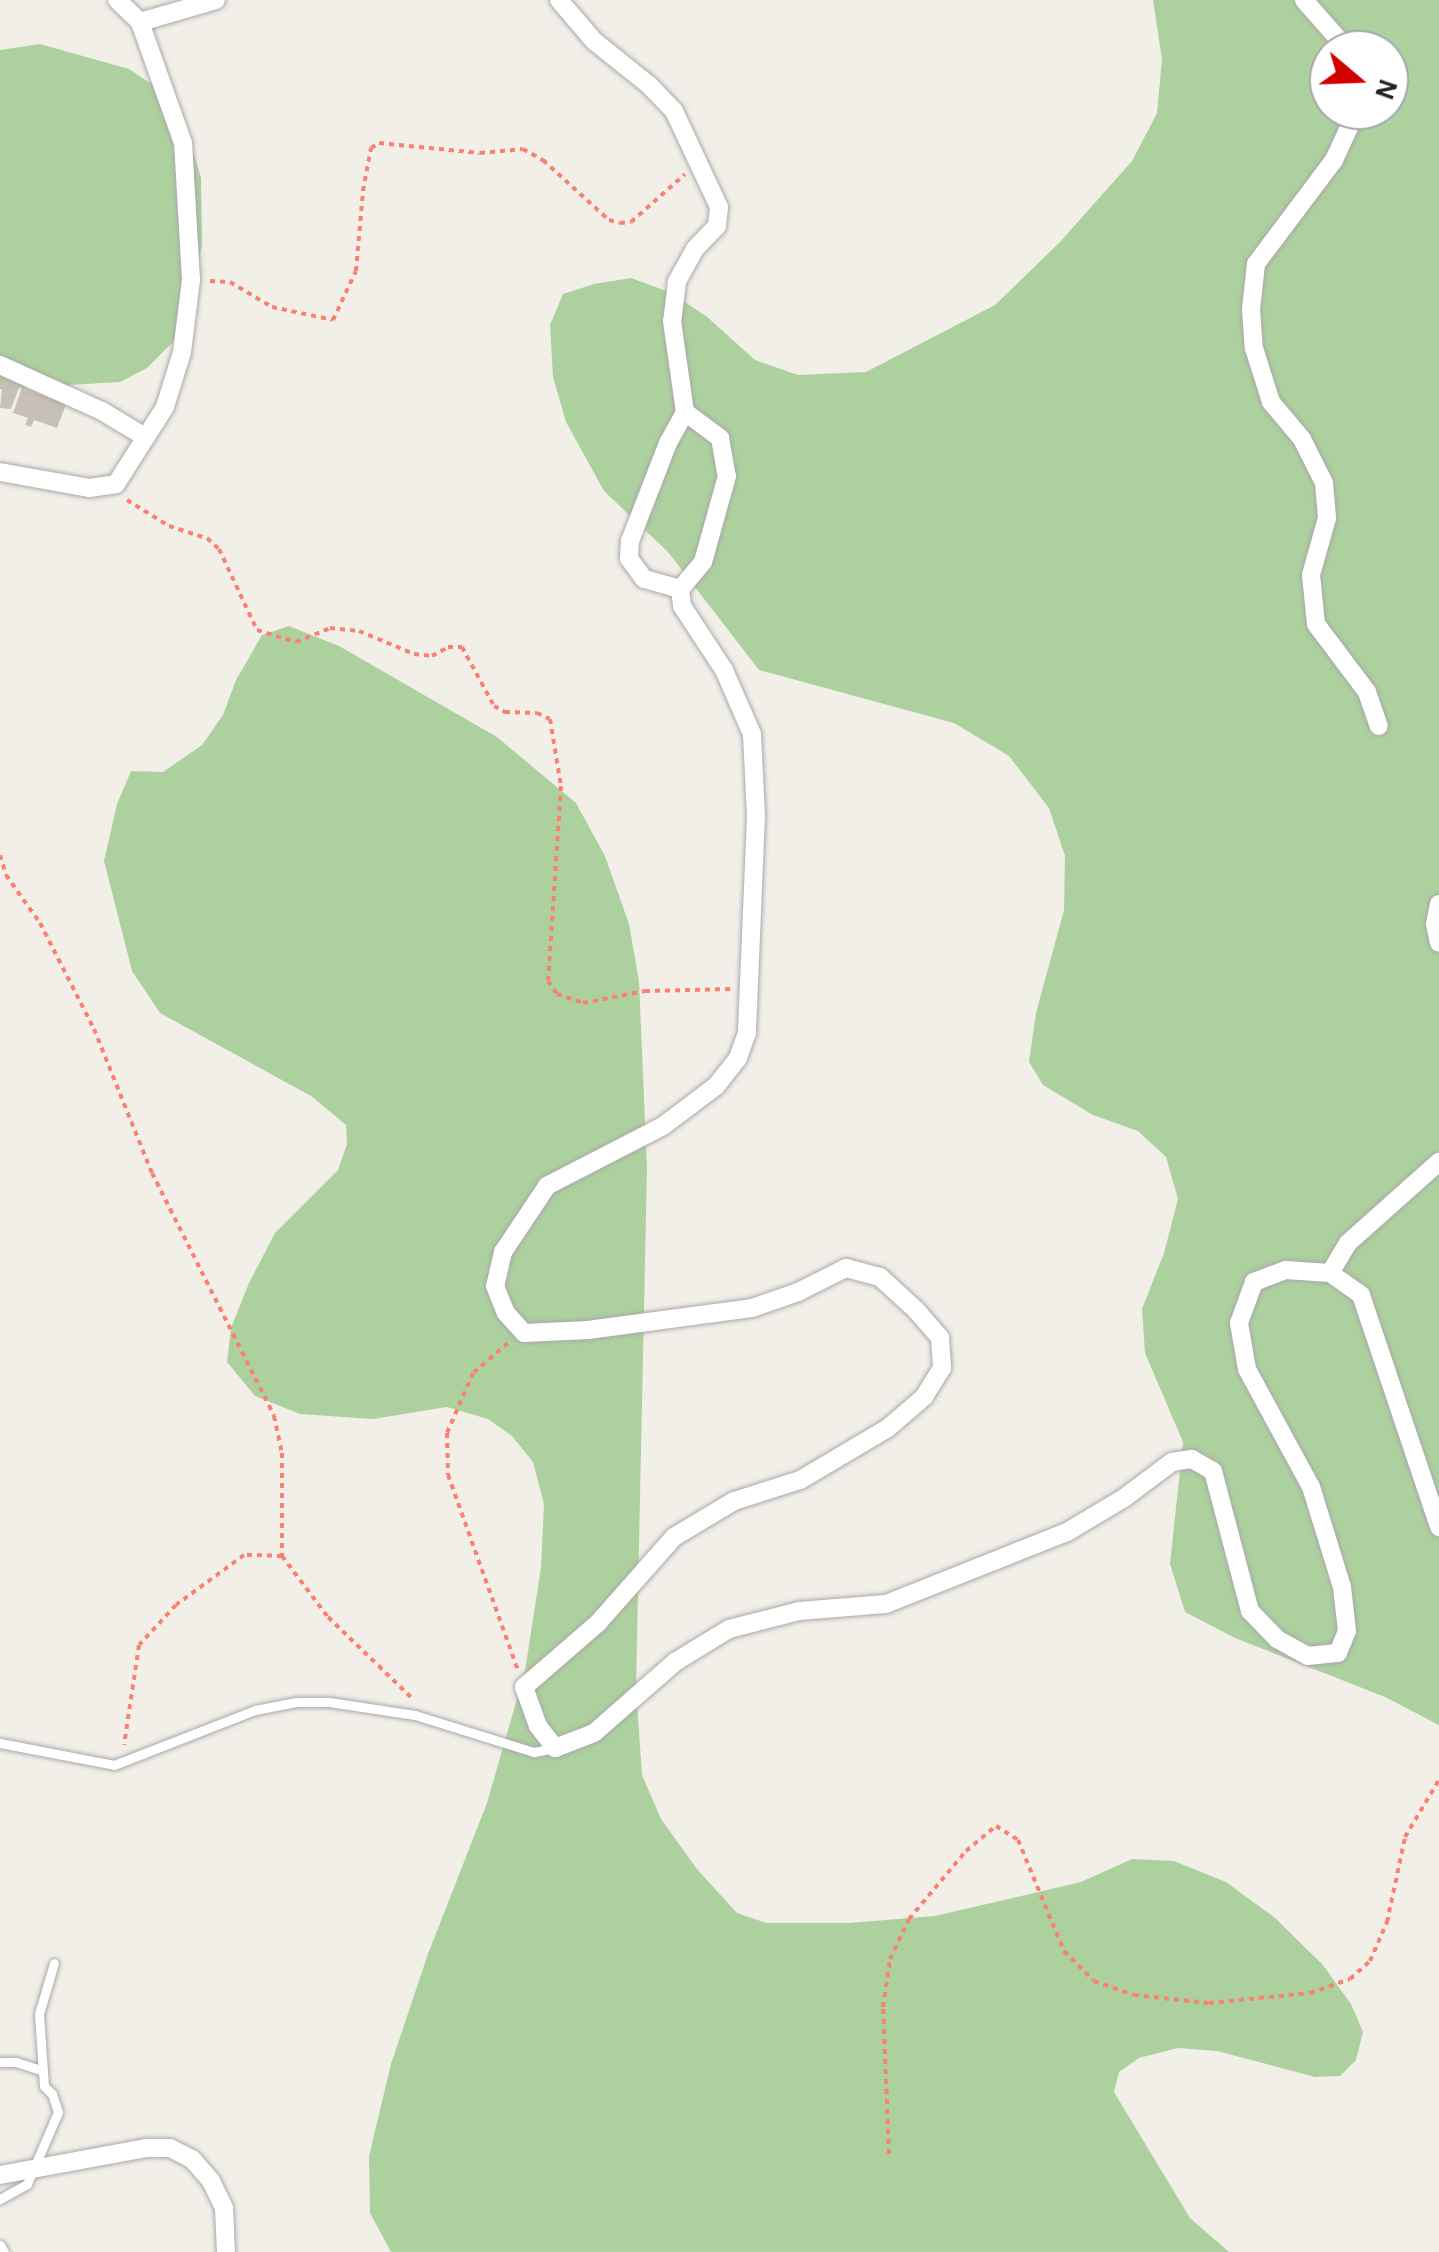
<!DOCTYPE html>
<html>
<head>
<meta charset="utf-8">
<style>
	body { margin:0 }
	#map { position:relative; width:1439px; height:2252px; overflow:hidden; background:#f2efe9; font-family:"Alegreya Sans",sans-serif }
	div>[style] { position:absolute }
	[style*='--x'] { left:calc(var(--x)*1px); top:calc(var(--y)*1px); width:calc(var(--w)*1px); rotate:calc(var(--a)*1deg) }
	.forest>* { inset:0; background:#add19e }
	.building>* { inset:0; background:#c7bfb8 }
	.path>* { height:4px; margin-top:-2px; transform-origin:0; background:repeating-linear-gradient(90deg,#fa8072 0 5px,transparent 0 10px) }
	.roads { filter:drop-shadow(0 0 2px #a9a9a9) drop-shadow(0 0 2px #a9a9a9) }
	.service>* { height:9px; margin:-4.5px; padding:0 4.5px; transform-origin:4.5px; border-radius:4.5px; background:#fff }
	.minor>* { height:18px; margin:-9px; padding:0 9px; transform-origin:9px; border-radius:9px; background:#fff }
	span { translate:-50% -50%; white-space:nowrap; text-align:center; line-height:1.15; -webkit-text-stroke:10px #fff; paint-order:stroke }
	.north { position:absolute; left:1309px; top:30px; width:100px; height:100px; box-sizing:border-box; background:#fff; border:2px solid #a7a7a7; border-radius:50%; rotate:109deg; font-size:28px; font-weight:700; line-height:40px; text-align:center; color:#222 }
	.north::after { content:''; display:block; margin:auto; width:35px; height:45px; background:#d40000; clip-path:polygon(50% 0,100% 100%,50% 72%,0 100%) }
</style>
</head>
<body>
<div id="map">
	<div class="forest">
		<div style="clip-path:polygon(evenodd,1153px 0,1439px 0,1439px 1725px,1385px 1697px,1235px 1638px,1185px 1612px,1170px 1564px,1183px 1442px,1145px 1353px,1142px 1309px,1164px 1253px,1178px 1199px,1166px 1157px,1138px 1131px,1093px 1115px,1043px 1085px,1029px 1062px,1036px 1013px,1064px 910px,1065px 856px,1049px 808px,1009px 756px,954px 723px,759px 670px,668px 552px,604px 491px,566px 422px,553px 377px,550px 325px,563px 294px,594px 284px,631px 278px,669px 292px,706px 316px,755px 360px,798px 375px,866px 372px,995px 305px,1060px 242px,1132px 161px,1157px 113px,1162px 59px,1153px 0,1329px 50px,1389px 50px,1389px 110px,1329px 110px,1329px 50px)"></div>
		<div style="clip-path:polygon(40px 44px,129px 69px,162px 91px,181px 112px,201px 178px,202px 244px,188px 316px,173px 342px,147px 368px,120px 382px,0 389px,0 50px)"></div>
		<div style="clip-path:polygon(289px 626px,339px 646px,497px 737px,576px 803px,605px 856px,629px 924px,639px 981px,647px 1168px,636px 1688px,642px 1775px,661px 1819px,697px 1869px,737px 1913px,766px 1923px,849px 1923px,935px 1916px,1081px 1882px,1132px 1859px,1174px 1861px,1226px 1882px,1275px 1918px,1323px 1965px,1351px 2004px,1363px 2032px,1356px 2060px,1340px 2076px,1315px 2077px,1217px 2051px,1178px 2048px,1139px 2058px,1119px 2072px,1114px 2092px,1190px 2218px,1229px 2252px,391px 2252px,370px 2213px,369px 2156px,391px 2064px,428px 1954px,487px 1803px,525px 1671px,541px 1567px,544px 1504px,533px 1462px,512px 1436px,488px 1419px,447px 1407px,373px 1419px,300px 1414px,255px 1396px,227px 1362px,231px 1328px,249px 1283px,275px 1233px,338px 1170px,347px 1144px,346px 1125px,311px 1096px,160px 1013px,132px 971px,104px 861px,117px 804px,131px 771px,163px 772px,202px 745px,223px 715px,236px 680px,262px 635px)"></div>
	</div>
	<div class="building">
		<div style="clip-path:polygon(3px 379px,20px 385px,11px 409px,0 408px)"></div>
		<div style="clip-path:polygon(22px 387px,66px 404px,57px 428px,34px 420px,31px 427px,25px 425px,28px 418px,13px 413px)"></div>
	</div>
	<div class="path">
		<div style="--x:210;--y:281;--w:20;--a:3"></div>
		<div style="--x:230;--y:282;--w:49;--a:30.8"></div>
		<div style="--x:272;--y:307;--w:62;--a:12"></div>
		<div style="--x:333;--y:320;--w:54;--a:-64.9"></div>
		<div style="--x:356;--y:271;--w:80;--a:-85"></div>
		<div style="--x:363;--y:191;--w:44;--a:-79.5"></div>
		<div style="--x:371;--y:148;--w:9;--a:-32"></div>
		<div style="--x:379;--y:143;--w:101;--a:5.7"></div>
		<div style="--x:480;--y:153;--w:43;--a:-5.3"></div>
		<div style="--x:523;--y:149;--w:23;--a:29"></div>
		<div style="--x:543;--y:160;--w:89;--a:42.3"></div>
		<div style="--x:609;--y:220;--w:11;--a:15"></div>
		<div style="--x:620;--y:223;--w:11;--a:-5"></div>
		<div style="--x:631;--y:222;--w:72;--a:-41.6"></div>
		<div style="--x:127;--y:500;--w:49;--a:31.8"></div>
		<div style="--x:169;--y:526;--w:40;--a:18"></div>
		<div style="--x:207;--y:538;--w:16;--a:43"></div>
		<div style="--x:219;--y:549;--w:89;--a:64.9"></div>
		<div style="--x:257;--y:630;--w:41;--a:17.1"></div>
		<div style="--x:296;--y:642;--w:37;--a:-22"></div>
		<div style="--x:330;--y:628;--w:29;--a:6"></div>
		<div style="--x:359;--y:631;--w:60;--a:22.7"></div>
		<div style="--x:414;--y:654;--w:18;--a:6"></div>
		<div style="--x:432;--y:656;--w:18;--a:-29"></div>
		<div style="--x:448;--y:647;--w:14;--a:0"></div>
		<div style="--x:462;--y:647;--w:67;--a:61.5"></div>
		<div style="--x:494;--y:706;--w:13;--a:29"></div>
		<div style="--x:505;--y:712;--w:32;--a:2"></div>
		<div style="--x:537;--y:713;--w:14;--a:25"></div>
		<div style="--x:550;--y:719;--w:68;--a:80.7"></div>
		<div style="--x:561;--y:786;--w:195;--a:93.8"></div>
		<div style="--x:548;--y:981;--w:16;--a:55"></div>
		<div style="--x:557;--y:994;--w:28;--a:19"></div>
		<div style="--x:583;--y:1003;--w:63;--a:-11"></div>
		<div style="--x:645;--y:991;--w:87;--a:-1.3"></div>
		<div style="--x:0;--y:855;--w:21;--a:73"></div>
		<div style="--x:6;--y:875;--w:59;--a:54.7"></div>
		<div style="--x:40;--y:923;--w:119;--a:63"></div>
		<div style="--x:94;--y:1029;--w:155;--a:68.1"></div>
		<div style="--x:152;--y:1173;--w:272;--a:63.3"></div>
		<div style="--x:274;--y:1416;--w:38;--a:78"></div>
		<div style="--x:282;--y:1453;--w:103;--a:90"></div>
		<div style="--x:282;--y:1556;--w:38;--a:-178"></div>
		<div style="--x:244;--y:1555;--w:84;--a:143.7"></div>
		<div style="--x:176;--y:1605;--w:54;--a:132.8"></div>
		<div style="--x:139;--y:1645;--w:101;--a:98.5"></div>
		<div style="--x:508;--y:1343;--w:46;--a:139.4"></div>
		<div style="--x:473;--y:1373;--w:65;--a:113.4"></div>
		<div style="--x:447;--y:1433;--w:42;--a:88.6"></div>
		<div style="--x:448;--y:1475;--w:207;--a:70.3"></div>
		<div style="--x:282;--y:1556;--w:76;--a:53"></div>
		<div style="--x:328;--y:1617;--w:118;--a:44"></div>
		<div style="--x:889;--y:2154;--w:147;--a:-92.3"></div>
		<div style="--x:883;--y:2007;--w:49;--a:-81.7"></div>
		<div style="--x:890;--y:1959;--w:44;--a:-64.6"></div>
		<div style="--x:909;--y:1919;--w:89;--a:-50"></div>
		<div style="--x:966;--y:1851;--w:39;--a:-40"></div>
		<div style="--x:996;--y:1826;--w:26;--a:32"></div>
		<div style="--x:1018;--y:1840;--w:120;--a:67.5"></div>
		<div style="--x:1064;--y:1951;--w:42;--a:45"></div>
		<div style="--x:1094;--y:1981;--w:42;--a:19.3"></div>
		<div style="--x:1134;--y:1995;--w:75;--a:6.1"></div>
		<div style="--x:1209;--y:2003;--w:101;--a:-5.7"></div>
		<div style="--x:1310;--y:1993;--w:42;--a:-19.3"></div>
		<div style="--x:1350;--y:1979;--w:27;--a:-42"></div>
		<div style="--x:1370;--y:1961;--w:43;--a:-66.4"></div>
		<div style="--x:1387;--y:1922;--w:87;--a:-78"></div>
		<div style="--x:1405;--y:1837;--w:66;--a:-59.2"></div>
	</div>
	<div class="roads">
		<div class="service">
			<div style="--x:0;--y:1743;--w:116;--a:10.9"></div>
			<div style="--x:114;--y:1765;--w:151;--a:-21.3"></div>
			<div style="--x:255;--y:1710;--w:42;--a:-11"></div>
			<div style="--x:296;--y:1702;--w:33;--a:0"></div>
			<div style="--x:329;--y:1702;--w:87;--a:8.6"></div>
			<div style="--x:415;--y:1715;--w:125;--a:17.3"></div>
			<div style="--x:534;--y:1752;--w:21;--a:-11"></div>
			<div style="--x:0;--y:2062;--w:16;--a:0"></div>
			<div style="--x:16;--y:2062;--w:28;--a:18"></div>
			<div style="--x:0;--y:2199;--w:31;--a:-29"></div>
			<div style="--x:27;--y:2184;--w:78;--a:-66.7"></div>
			<div style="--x:58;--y:2112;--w:19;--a:-108"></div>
			<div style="--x:52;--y:2094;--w:11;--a:-135"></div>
			<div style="--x:44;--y:2086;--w:72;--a:-94"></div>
			<div style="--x:39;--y:2014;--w:53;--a:-73.6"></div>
			<div style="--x:0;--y:2245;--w:8;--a:60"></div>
		</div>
		<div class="minor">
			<div style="--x:559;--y:0;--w:54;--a:49.5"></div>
			<div style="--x:594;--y:41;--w:70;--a:38.7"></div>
			<div style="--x:649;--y:85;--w:36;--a:46"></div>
			<div style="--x:674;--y:111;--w:106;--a:64.9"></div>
			<div style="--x:719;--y:207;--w:19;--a:96"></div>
			<div style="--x:717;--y:226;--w:32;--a:134"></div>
			<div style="--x:695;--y:249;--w:38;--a:119"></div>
			<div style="--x:677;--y:282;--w:39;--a:97"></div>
			<div style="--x:672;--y:321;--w:92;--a:81.9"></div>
			<div style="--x:685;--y:412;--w:44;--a:36.6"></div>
			<div style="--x:720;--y:438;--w:39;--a:80"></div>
			<div style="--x:727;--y:476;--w:89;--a:105.6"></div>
			<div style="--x:703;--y:562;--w:35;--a:130"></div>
			<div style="--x:680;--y:589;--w:17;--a:83"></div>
			<div style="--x:682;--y:606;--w:77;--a:56.7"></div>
			<div style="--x:724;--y:670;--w:70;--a:66.4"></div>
			<div style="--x:752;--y:734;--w:82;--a:87.2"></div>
			<div style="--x:756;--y:816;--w:217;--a:92.4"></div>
			<div style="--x:747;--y:1033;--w:27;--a:110"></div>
			<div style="--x:738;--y:1058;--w:36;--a:128"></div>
			<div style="--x:716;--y:1086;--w:66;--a:143"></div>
			<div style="--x:663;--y:1126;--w:131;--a:152.7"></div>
			<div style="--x:547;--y:1186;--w:79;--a:123.7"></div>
			<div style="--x:503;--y:1252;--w:35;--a:103"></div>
			<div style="--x:495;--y:1286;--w:29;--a:68"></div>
			<div style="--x:506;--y:1313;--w:27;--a:48"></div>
			<div style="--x:524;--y:1333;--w:64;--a:-2.7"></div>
			<div style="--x:588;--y:1330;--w:165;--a:-7.6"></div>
			<div style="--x:752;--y:1308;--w:49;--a:-19.2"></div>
			<div style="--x:798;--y:1292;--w:54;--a:-26.6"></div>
			<div style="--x:846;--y:1268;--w:35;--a:15"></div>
			<div style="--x:880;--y:1277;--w:49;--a:42.5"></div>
			<div style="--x:916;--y:1310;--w:37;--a:49"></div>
			<div style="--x:940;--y:1338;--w:30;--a:86"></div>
			<div style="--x:942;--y:1368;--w:34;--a:122"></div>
			<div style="--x:924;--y:1397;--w:48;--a:139.3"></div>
			<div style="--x:888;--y:1428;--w:102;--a:149.4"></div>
			<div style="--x:800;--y:1480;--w:69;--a:162.3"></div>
			<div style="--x:734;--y:1501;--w:70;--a:149"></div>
			<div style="--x:674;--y:1537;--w:115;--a:131.5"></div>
			<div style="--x:598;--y:1623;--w:98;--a:139.1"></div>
			<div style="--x:524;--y:1687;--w:41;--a:70.3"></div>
			<div style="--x:538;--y:1726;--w:28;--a:52"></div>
			<div style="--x:555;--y:1748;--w:42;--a:-21"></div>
			<div style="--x:594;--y:1733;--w:108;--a:-41.2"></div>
			<div style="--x:675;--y:1662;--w:63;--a:-31.4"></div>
			<div style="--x:729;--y:1629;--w:72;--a:-14.4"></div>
			<div style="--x:799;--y:1611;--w:87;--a:-4.6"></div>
			<div style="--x:886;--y:1604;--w:195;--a:-21.7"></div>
			<div style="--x:1067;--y:1532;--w:66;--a:-30.8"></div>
			<div style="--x:1124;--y:1498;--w:60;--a:-36.9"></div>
			<div style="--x:1172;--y:1462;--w:20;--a:-9"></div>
			<div style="--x:1192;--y:1459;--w:24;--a:30"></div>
			<div style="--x:1213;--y:1471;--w:145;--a:75.2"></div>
			<div style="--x:1250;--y:1611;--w:39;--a:46"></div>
			<div style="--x:1277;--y:1639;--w:35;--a:29"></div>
			<div style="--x:1308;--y:1656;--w:30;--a:-6"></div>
			<div style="--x:1338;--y:1653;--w:24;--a:-68"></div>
			<div style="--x:1347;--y:1631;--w:44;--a:-96.5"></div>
			<div style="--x:1342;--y:1587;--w:105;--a:-107.2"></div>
			<div style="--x:1311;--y:1487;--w:134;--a:-118.5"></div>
			<div style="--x:1247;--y:1369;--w:47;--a:-99.9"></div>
			<div style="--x:1239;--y:1323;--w:44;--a:-69.9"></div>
			<div style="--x:1254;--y:1282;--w:34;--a:-21"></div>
			<div style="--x:1286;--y:1270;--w:44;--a:3.9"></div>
			<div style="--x:1330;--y:1273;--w:38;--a:35"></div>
			<div style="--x:1361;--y:1295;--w:245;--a:71.4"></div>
			<div style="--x:1304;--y:0;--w:67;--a:48.7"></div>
			<div style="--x:140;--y:22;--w:79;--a:-16.1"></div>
			<div style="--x:1357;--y:110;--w:55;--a:114.7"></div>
			<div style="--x:1334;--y:160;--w:130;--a:126.9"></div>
			<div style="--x:1256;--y:264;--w:45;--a:96.3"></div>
			<div style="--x:1251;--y:309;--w:39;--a:86"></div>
			<div style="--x:1254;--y:348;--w:57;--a:72.5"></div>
			<div style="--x:1271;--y:402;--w:48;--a:50"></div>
			<div style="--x:1302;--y:439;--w:49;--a:63.4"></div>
			<div style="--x:1324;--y:483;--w:35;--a:85"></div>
			<div style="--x:1327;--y:518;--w:59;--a:105.7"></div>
			<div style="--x:1311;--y:575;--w:49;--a:84.2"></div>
			<div style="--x:1316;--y:624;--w:85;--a:53.1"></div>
			<div style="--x:1367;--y:692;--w:36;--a:71"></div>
			<div style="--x:0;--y:365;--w:112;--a:24.3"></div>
			<div style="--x:102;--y:411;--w:50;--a:31.2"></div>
			<div style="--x:0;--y:472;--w:90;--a:10.2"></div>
			<div style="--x:89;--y:488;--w:27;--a:-8"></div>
			<div style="--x:116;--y:484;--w:91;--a:-57.5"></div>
			<div style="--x:165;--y:407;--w:58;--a:-72.8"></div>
			<div style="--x:182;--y:352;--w:73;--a:-82.9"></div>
			<div style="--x:191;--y:280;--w:137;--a:-93.3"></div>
			<div style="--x:183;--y:143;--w:128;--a:-109.6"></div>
			<div style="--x:140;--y:22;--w:32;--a:-136"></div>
			<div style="--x:680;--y:589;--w:37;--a:-164"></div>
			<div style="--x:644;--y:579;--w:26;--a:-126"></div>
			<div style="--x:629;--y:558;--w:17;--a:-87"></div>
			<div style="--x:630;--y:541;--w:105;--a:-68.8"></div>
			<div style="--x:668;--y:443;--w:35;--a:-61"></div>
			<div style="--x:1439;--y:904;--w:20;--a:101"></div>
			<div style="--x:1435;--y:924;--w:19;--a:78"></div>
			<div style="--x:1330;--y:1273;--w:35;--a:-59"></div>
			<div style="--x:1348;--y:1243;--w:122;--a:-41.7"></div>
			<div style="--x:0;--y:2175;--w:148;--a:-10.5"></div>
			<div style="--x:146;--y:2148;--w:24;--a:0"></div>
			<div style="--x:170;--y:2148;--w:25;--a:27"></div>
			<div style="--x:192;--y:2159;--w:29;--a:49"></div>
			<div style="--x:211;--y:2181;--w:30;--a:64"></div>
			<div style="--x:224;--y:2208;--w:44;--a:87.4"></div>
		</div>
	</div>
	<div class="north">N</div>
</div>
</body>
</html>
